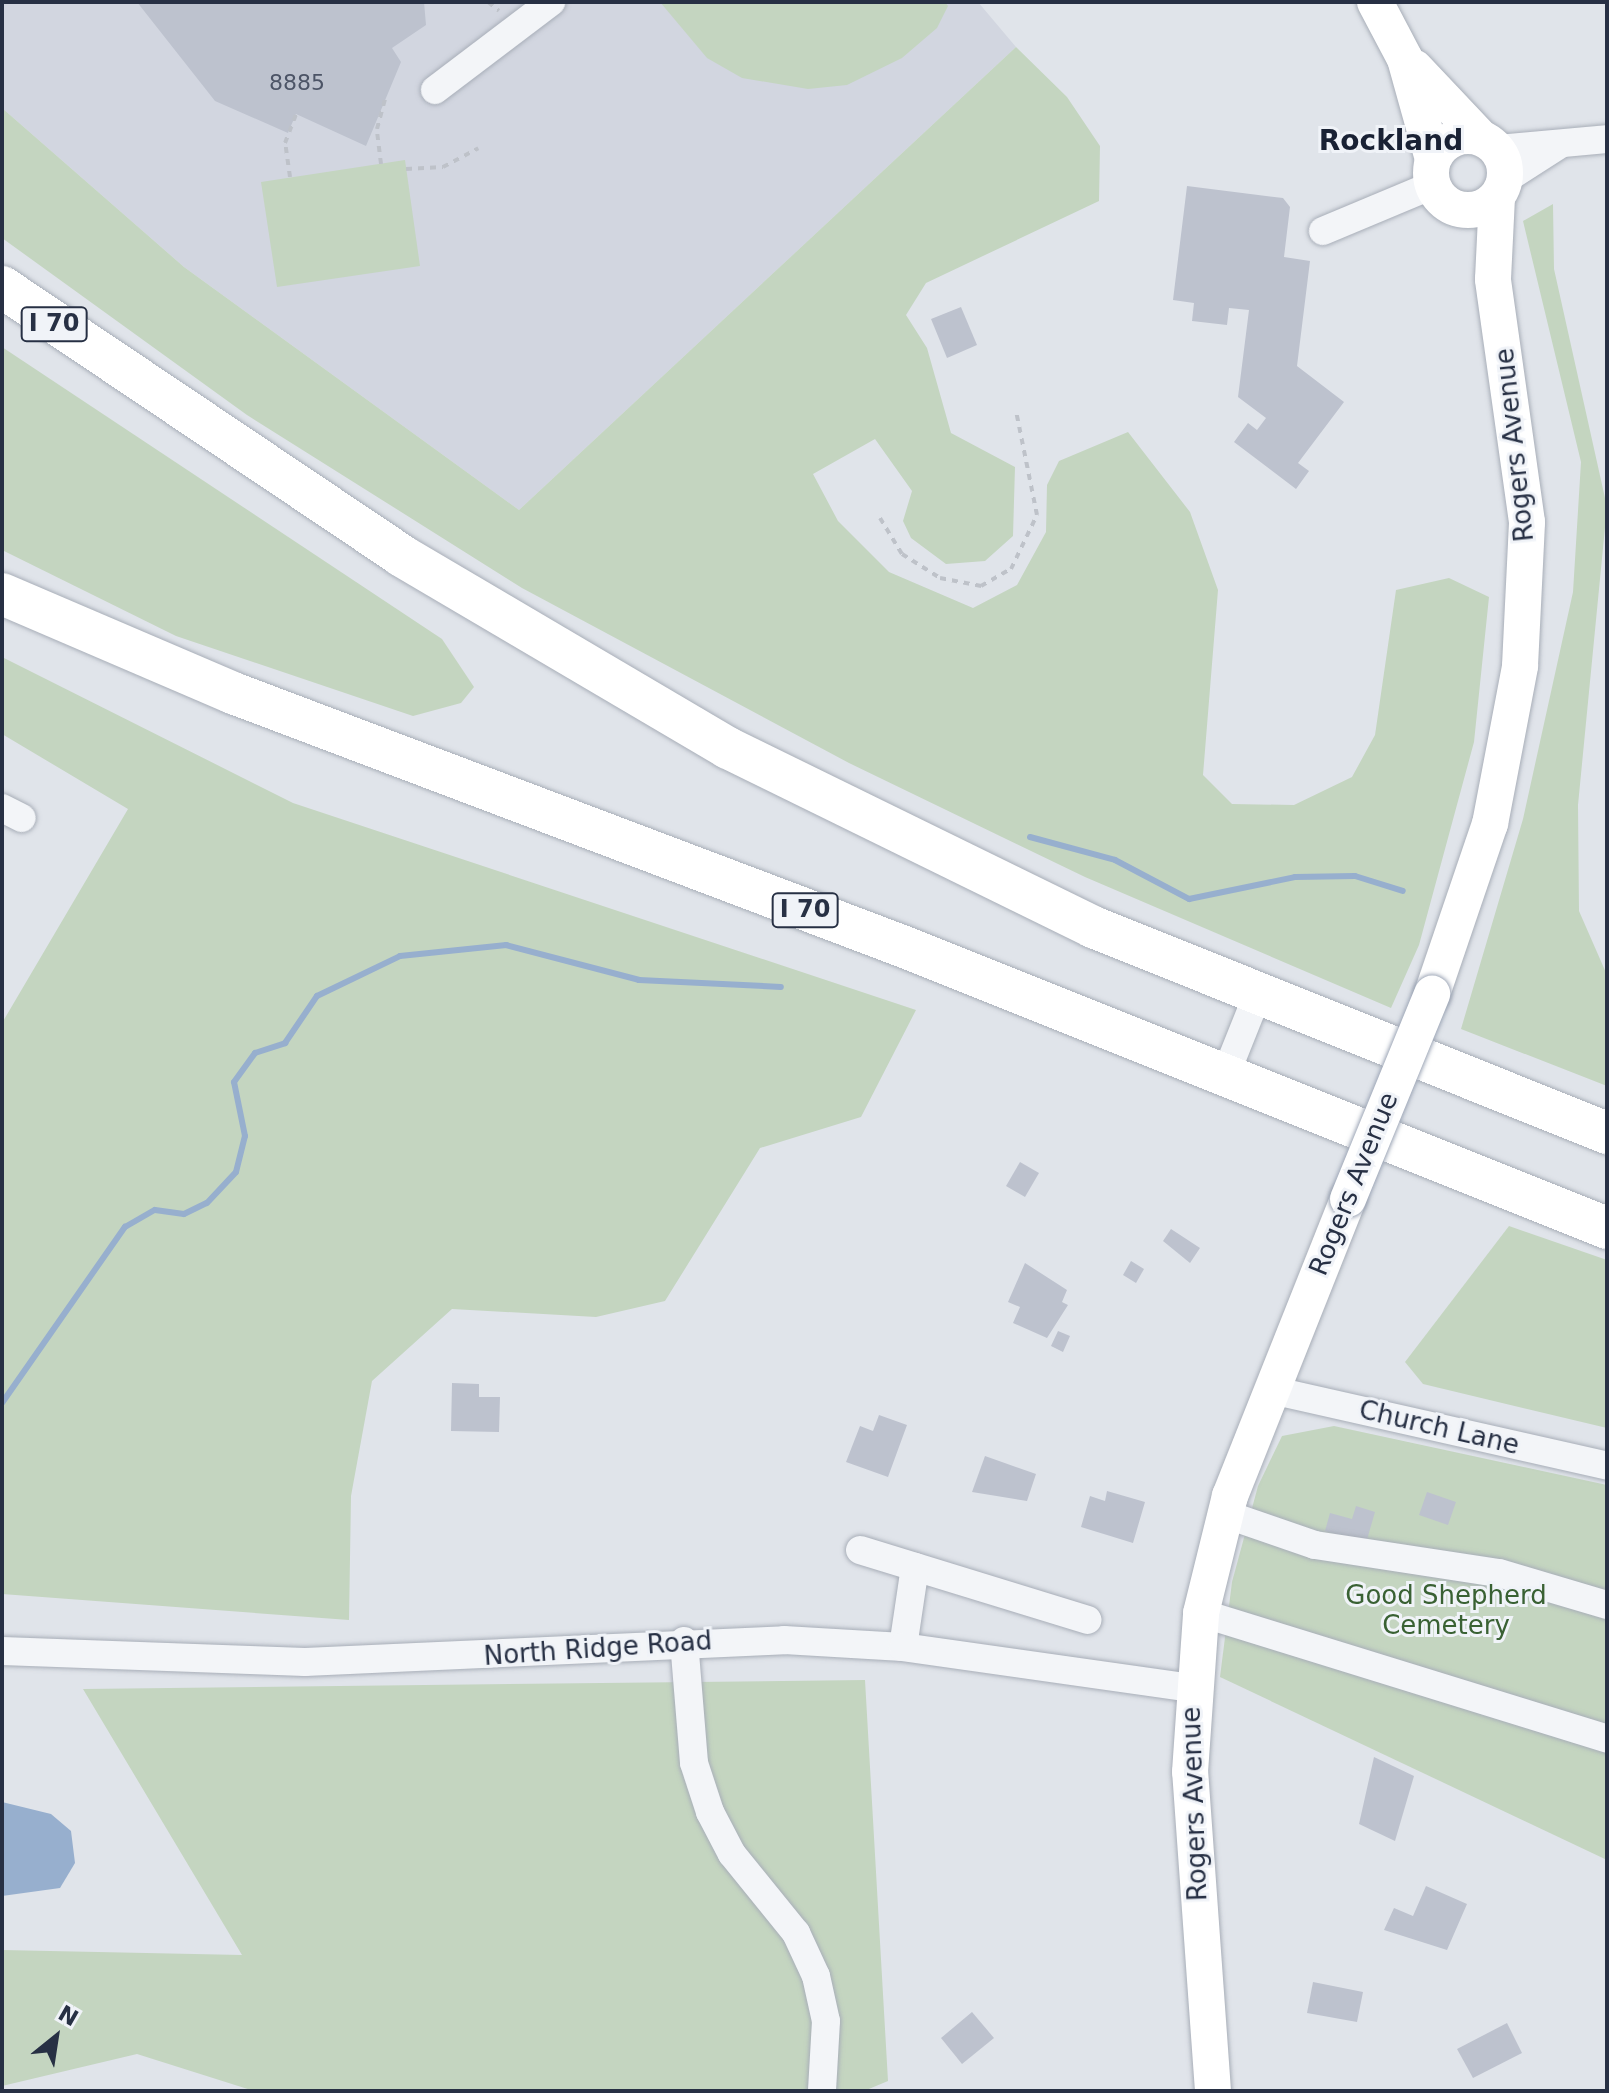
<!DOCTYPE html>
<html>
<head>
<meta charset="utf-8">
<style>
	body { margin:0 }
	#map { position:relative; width:1609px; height:2093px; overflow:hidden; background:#e0e4ea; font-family:"DejaVu Sans",sans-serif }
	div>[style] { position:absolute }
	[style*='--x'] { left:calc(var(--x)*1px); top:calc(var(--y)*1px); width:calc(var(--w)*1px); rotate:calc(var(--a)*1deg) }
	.built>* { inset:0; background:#d2d6e0 }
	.green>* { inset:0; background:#c4d5c0 }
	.water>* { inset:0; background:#97afce }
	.stream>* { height:6px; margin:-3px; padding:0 3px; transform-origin:3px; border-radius:3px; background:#97afce }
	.building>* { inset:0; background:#bdc2ce }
	.path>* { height:4px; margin-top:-2px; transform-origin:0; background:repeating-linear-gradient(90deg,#bec2c9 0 6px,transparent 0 12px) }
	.roads { filter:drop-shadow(0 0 2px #a8aeb8) drop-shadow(0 0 2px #a8aeb8) }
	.minor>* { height:28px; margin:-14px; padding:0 14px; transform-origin:14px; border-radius:14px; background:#f3f5f8 }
	.major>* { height:36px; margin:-18px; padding:0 18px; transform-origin:18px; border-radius:18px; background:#fff }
	.major>.ring { margin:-18px; padding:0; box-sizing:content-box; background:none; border:36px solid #fff; border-radius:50% }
	.highway>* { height:42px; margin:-21px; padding:0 21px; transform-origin:21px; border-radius:21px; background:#fff }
	.bridges { filter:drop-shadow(0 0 2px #9ea7b7) drop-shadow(0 0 2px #9ea7b7) }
	.major-bridge>* { height:36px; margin:-18px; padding:0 18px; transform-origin:18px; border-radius:18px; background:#fff }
	span { translate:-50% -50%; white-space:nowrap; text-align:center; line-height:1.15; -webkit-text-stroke:6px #f0f3f8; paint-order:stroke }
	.number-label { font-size:22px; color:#4c5466 }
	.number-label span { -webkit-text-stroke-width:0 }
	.shield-label span { padding:2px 6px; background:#f0f3f8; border:2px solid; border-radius:6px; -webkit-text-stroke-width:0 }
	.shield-label { font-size:24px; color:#273044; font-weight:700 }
	.street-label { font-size:26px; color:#273044 }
	.park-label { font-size:26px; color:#396133 }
	.neighbourhood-label { font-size:28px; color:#192134; font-weight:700 }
	.frame { position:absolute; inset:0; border:4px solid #273044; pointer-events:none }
	.north { position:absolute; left:16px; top:1997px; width:80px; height:80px; -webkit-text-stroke:6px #f0f3f8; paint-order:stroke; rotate:30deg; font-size:22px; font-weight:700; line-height:32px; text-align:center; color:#273044 }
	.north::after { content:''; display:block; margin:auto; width:28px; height:36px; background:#273044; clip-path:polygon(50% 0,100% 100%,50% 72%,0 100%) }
</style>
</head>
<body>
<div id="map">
	<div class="built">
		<div style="clip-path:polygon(2px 2px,978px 2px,1016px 47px,519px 510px,184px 267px,2px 108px)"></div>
	</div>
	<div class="green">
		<div style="clip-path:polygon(660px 2px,945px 2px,948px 6px,937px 28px,902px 58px,847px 85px,808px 89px,742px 78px,707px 58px)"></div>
		<div style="clip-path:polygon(1016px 47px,1067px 97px,1100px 146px,1099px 201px,926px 283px,906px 315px,927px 348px,951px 433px,1015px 467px,1013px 536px,985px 561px,946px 564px,911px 538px,903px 521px,912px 491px,875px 439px,813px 474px,838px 521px,889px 572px,973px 608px,1017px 585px,1046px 532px,1047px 485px,1059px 461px,1128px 432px,1190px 512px,1218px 590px,1203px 775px,1232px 804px,1294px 805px,1352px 777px,1375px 735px,1396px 590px,1449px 578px,1489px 597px,1474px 742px,1419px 945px,1391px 1008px,1085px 877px,849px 763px,522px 588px,247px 415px,2px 238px,2px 108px,184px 267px,519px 510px)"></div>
		<div style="clip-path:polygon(405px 160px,420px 266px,277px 287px,261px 182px)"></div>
		<div style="clip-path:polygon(1553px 204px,1554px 269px,1607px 507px,1578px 805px,1579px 911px,1607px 975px,1607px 1086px,1461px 1029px,1523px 819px,1573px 592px,1581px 462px,1523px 221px)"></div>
		<div style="clip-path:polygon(2px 347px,442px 639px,474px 687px,461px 703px,413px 716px,176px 636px,2px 550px)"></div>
		<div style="clip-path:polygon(2px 657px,293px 803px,916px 1010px,861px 1117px,760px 1148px,665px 1301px,596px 1317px,452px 1309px,372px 1381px,351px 1496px,349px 1620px,2px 1594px,2px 1023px,128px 809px,2px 734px)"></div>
		<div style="clip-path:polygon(1509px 1226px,1607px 1260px,1607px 1428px,1423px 1384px,1405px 1362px)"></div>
		<div style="clip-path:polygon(1334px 1426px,1607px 1485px,1607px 1860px,1220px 1677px,1232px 1582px,1258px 1486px,1282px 1436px)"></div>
		<div style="clip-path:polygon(865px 1680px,888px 2081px,864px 2091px,254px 2091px,137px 2054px,2px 2086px,2px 1950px,242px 1955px,83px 1689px)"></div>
	</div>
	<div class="water">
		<div style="clip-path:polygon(2px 1802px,51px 1814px,71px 1831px,75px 1863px,60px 1888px,2px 1896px)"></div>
	</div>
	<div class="stream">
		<div style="--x:1030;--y:837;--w:88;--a:15.1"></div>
		<div style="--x:1115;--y:860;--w:84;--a:27.8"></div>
		<div style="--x:1189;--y:899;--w:108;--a:-11.7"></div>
		<div style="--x:1295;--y:877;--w:60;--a:-1"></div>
		<div style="--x:1355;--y:876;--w:50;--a:17.4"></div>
		<div style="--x:2;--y:1403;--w:215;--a:-55.1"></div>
		<div style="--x:125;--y:1227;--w:34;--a:-30"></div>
		<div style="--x:155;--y:1210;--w:29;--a:8"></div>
		<div style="--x:184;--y:1214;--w:25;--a:-26"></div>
		<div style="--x:207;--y:1203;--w:42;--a:-46.9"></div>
		<div style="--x:236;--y:1172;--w:37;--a:-76"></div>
		<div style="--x:245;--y:1136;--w:55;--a:-101.5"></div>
		<div style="--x:234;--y:1082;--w:36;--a:-54"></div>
		<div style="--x:255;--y:1053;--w:32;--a:-18"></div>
		<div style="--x:285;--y:1043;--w:57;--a:-55.8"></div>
		<div style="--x:317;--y:996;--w:92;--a:-25.7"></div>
		<div style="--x:400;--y:956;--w:107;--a:-5.9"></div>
		<div style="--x:506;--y:945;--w:138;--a:14.7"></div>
		<div style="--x:639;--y:980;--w:142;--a:2.8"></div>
	</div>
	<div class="building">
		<div style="clip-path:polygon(137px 2px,424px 2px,426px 25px,392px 48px,401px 62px,366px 146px,296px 114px,288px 133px,215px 101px)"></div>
		<div style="clip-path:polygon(1187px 186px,1283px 198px,1290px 207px,1284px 257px,1310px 261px,1297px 366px,1344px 402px,1298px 463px,1309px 471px,1296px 489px,1234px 442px,1248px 423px,1257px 430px,1266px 418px,1238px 397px,1249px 310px,1229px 308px,1227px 325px,1192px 321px,1194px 303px,1173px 300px)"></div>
		<div style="clip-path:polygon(961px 307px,977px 345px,947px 358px,931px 319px)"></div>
		<div style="clip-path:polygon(1020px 1162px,1039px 1173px,1025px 1197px,1006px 1186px)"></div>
		<div style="clip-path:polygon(1171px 1229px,1200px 1248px,1190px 1263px,1163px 1241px)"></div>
		<div style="clip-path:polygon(1131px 1261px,1144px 1269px,1136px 1283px,1123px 1275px)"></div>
		<div style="clip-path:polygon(1025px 1263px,1067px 1290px,1062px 1302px,1068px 1305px,1047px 1338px,1013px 1323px,1020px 1307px,1008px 1302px)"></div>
		<div style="clip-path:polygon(1058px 1331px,1070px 1336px,1063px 1352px,1051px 1346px)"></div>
		<div style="clip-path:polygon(452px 1383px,479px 1384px,479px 1397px,500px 1397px,499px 1432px,451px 1431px)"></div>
		<div style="clip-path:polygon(879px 1415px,907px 1425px,888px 1477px,846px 1462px,860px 1426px,873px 1431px)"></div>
		<div style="clip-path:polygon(985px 1456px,1036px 1474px,1027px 1501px,972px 1492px)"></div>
		<div style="clip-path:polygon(1107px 1491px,1145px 1502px,1133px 1543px,1081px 1527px,1090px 1496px,1105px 1501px)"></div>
		<div style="clip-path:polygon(1427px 1492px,1456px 1502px,1448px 1525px,1419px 1515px)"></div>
		<div style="clip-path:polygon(1356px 1506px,1375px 1512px,1366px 1543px,1325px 1531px,1330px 1513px,1352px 1519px)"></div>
		<div style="clip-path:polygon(1374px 1757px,1414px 1776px,1395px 1841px,1359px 1824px)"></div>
		<div style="clip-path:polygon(1426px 1886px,1467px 1904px,1447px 1950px,1384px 1930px,1394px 1908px,1413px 1916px)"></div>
		<div style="clip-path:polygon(1313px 1982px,1363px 1992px,1357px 2022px,1307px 2013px)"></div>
		<div style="clip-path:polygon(972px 2012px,994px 2038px,962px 2064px,941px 2038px)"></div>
		<div style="clip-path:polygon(1507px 2023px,1522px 2053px,1473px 2078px,1457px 2049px)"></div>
	</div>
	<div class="path">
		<div style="--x:488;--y:2;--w:14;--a:39"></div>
		<div style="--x:381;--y:164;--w:35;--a:-97"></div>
		<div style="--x:377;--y:129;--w:31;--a:-75"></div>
		<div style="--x:406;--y:169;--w:37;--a:-3"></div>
		<div style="--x:443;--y:167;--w:40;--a:-28"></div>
		<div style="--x:290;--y:177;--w:34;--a:-98"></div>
		<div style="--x:285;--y:143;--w:31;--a:-69"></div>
		<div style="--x:880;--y:518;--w:42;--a:58.6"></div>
		<div style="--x:902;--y:554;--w:45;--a:32.3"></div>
		<div style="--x:940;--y:578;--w:42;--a:11"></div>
		<div style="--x:981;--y:586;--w:34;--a:-30"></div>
		<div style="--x:1011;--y:569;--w:60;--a:-64.3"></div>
		<div style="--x:1037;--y:515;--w:106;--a:-101.4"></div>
	</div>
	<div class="roads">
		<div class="minor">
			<div style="--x:435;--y:90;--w:146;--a:-37.2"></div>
			<div style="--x:1498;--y:149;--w:109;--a:-5.2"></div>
			<div style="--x:1506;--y:179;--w:63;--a:-32.7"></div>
			<div style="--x:1323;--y:231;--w:119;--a:-22.7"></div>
			<div style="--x:2;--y:808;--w:22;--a:27"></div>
			<div style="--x:1225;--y:1076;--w:86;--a:-68.2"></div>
			<div style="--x:1271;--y:1390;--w:344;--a:12.7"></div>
			<div style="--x:1225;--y:1514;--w:95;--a:19"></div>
			<div style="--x:1315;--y:1545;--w:186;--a:8.7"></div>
			<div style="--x:1499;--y:1573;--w:113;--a:16.5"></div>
			<div style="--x:860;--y:1550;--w:238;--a:17.1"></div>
			<div style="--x:1201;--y:1613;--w:425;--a:17.2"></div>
			<div style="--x:684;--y:1641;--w:122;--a:85.3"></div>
			<div style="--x:694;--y:1763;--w:52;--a:71.9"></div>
			<div style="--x:710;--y:1812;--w:47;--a:62.4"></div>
			<div style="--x:732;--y:1854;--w:102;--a:51"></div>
			<div style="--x:796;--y:1933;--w:47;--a:65.1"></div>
			<div style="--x:816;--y:1976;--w:46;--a:77.5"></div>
			<div style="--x:826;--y:2021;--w:70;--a:93.3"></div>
			<div style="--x:903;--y:1647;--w:81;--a:-81.5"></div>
			<div style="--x:2;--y:1651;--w:303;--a:2.1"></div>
			<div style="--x:305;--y:1662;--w:480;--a:-2.6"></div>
			<div style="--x:784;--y:1640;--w:119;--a:3.4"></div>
			<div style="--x:903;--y:1647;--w:291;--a:8.1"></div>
		</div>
		<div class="major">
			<div style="--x:1375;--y:2;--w:64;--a:62.2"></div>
			<div style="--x:1405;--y:59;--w:104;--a:74.4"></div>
			<div style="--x:1415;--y:68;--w:95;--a:46.7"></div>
			<div class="ring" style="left:1431px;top:136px;width:38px;height:38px"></div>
			<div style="--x:1432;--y:994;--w:180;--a:-71.2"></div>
			<div style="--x:1490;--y:824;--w:161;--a:-79.2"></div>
			<div style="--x:1520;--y:666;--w:144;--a:-87.2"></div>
			<div style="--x:1527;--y:522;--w:245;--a:-98"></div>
			<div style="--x:1493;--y:279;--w:82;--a:-87.2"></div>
			<div style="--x:1213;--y:2091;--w:320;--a:-94.1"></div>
			<div style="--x:1190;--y:1772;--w:159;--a:-86"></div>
			<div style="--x:1201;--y:1613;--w:121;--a:-76.1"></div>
			<div style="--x:1230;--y:1496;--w:320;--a:-68.3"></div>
		</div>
		<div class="highway">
			<div style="--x:2;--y:287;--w:482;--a:33.9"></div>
			<div style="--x:402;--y:556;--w:378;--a:30.5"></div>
			<div style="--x:728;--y:748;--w:407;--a:26.1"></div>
			<div style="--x:1093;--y:927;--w:554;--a:21.84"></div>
			<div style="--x:2;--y:594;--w:251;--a:23.2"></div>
			<div style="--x:233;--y:693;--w:715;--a:20.72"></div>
			<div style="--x:902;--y:946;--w:759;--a:21.8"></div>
		</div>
	</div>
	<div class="bridges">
		<div class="major-bridge">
			<div style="--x:1348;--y:1199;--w:222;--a:-67.7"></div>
		</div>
	</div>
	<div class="number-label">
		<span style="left:297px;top:83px">8885</span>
	</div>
	<div class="shield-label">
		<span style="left:54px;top:324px">I 70</span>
		<span style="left:805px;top:910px">I 70</span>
	</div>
	<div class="street-label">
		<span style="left:1515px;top:445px;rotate:-96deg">Rogers Avenue</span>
		<span style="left:1354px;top:1184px;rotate:-68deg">Rogers Avenue</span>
		<span style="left:1439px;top:1428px;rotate:13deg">Church Lane</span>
		<span style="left:598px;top:1649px;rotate:-4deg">North Ridge Road</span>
		<span style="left:1195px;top:1804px;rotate:-92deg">Rogers Avenue</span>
	</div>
	<div class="park-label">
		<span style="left:1446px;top:1611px">Good Shepherd<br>Cemetery</span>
	</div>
	<div class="neighbourhood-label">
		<span style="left:1391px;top:141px">Rockland</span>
	</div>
	<div class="frame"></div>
	<div class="north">N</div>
</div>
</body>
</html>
